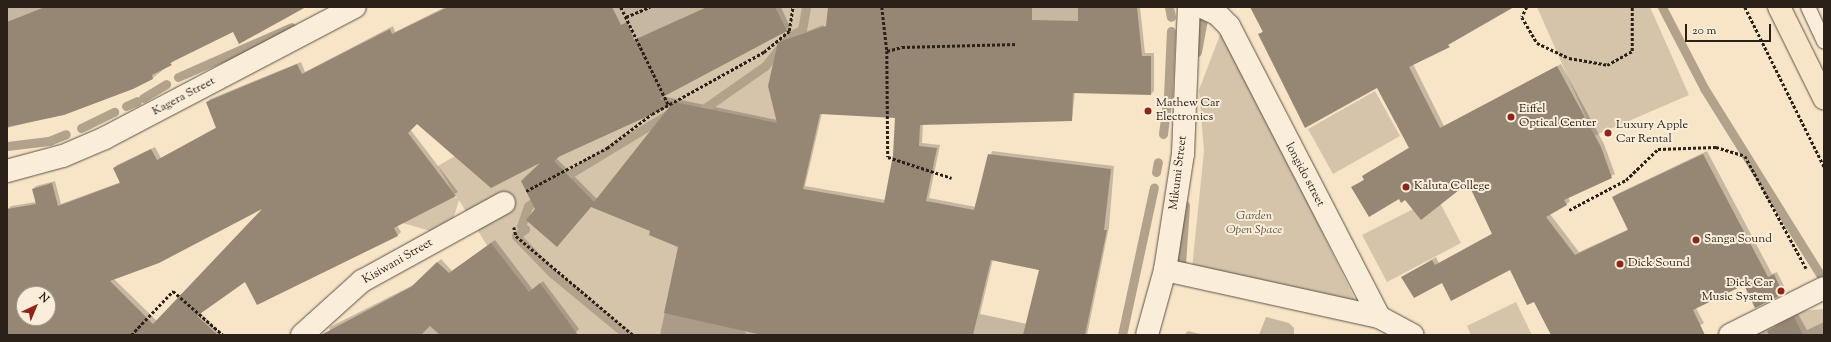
<!DOCTYPE html>
<html>
<head>
<meta charset="utf-8">
<style>
	body { margin:0 }
	#map { position:relative; width:1831px; height:342px; overflow:hidden; background:#f8e5c8; font-family:"Sorts Mill Goudy",serif }
	div>[style] { position:absolute }
	[style*='--x'] { left:calc(var(--x)*1px); top:calc(var(--y)*1px); width:calc(var(--w)*1px); rotate:calc(var(--a)*1deg) }
	.green>* { inset:0; background:#d5c4aa }
	.shadow>* { inset:0; background:#0003 }
	.stream>* { height:9px; margin:-4.5px; padding:0 4.5px; transform-origin:4.5px; border-radius:4.5px; background:#b2a28c }
	.building>* { inset:0; background:#968774 }
	.path>* { height:2.5px; margin-top:-1.25px; transform-origin:0; background:repeating-linear-gradient(90deg,#2b2119 0 3px,transparent 0 5px) }
	.roads { filter:drop-shadow(0 0 1px #5e5245) drop-shadow(0 0 1px #5e5245) }
	.service>* { height:14px; margin:-7px; padding:0 7px; transform-origin:7px; border-radius:7px; background:#faeedb }
	.minor>* { height:22px; margin:-11px; padding:0 11px; transform-origin:11px; border-radius:11px; background:#faeedb }
	.trunk>* { height:22px; margin:-11px; padding:0 11px; transform-origin:11px; border-radius:11px; background:#f8e5c8 }
	.dots>* { width:11px; height:11px; translate:-50% -50%; box-sizing:border-box; border:2px solid #faeedb; border-radius:50% }
	span { translate:-50% -50%; white-space:nowrap; text-align:center; line-height:1.15; -webkit-text-stroke:4px #faeedb; paint-order:stroke }
	.street-label { font-size:12px; color:#2b2119 }
	.poi-label { font-size:12px; color:#2b2119 }
	.left { translate:0 -50%; text-align:left }
	.right { translate:-100% -50%; text-align:right }
	.park-label { font-size:12px; color:#5e5244; font-style:italic }
	.frame { position:absolute; inset:0; border:8px solid #2b2119; pointer-events:none }
	.north { position:absolute; left:16px; top:286px; width:40px; height:40px; box-sizing:border-box; background:#faeedb; border:1px solid #a79c8d; border-radius:50%; rotate:44deg; font-size:11px; font-weight:700; line-height:16px; text-align:center; color:#2b2119 }
	.north::after { content:''; display:block; margin:auto; width:14px; height:18px; background:#8f2418; clip-path:polygon(50% 0,100% 100%,50% 72%,0 100%) }
	.scale { position:absolute; left:1685px; top:24px; width:86px; height:18px; box-sizing:border-box; border:2px solid #2b2119; border-top:0; padding-left:5px; font-size:12px; line-height:14px; white-space:nowrap; color:#2b2119; -webkit-text-stroke:3px #faeedb; paint-order:stroke }
</style>
</head>
<body>
<div id="map">
	<div class="green">
		<div style="clip-path:polygon(724px 7px,896px 7px,718px 220px,746px 335px,542px 335px,459px 200px,448px 236px,367px 213px,377px 175px,457px 198px,438px 166px,556px 96px)"></div>
		<div style="clip-path:polygon(1537px 7px,1650px 7px,1689px 95px,1594px 136px)"></div>
		<div style="clip-path:polygon(1223px 27px,1357px 304px,1192px 269px,1204px 151px,1199px 90px)"></div>
		<div style="clip-path:polygon(1375px 91px,1400px 136px,1333px 174px,1308px 129px)"></div>
		<div style="clip-path:polygon(1437px 197px,1461px 243px,1387px 282px,1362px 235px)"></div>
		<div style="clip-path:polygon(1516px 302px,1532px 335px,1471px 335px,1467px 326px)"></div>
		<div style="clip-path:polygon(1824px 309px,1824px 335px,1778px 335px,1775px 326px,1785px 312px)"></div>
	</div>
	<div class="shadow">
		<div style="clip-path:polygon(7px 7px,303px 7px,233px 31px,175px 60px,153px 78px,64px 114px,7px 128px)"></div>
		<div style="clip-path:polygon(evenodd,445px 7px,781px 7px,790px 27px,786px 30px,662px 96px,777px 120px,779px 43px,823px 25px,829px 35px,830px 7px,1140px 7px,1145px 53px,1154px 53px,1154px 91px,1151px 94px,1075px 92px,1072px 120px,923px 123px,922px 143px,940px 145px,929px 198px,976px 207px,992px 151px,1114px 166px,1109px 227px,1087px 335px,660px 335px,679px 247px,651px 231px,592px 206px,536px 209px,544px 160px,417px 122px,410px 129px,458px 192px,397px 225px,401px 232px,398px 235px,258px 304px,245px 281px,200px 312px,222px 335px,7px 335px,7px 210px,11px 206px,36px 202px,33px 189px,36px 186px,55px 181px,61px 204px,121px 182px,114px 168px,117px 165px,155px 147px,161px 158px,217px 127px,207px 103px,210px 99px,301px 62px,305px 72px,393px 26px,395px 32px,445px 7px,674px 104px,597px 199px,556px 158px,674px 104px,445px 7px,822px 113px,896px 117px,894px 155px,886px 200px,805px 186px,822px 113px,445px 7px,266px 206px,157px 321px,114px 279px,266px 206px,445px 7px,993px 259px,1040px 270px,1027px 324px,980px 314px,993px 259px,445px 7px,24px 294px,48px 294px,48px 318px,24px 318px,24px 294px)"></div>
		<div style="clip-path:polygon(1251px 7px,1512px 7px,1413px 64px,1444px 126px,1561px 64px,1604px 144px,1615px 174px,1568px 197px,1570px 201px,1566px 205px,1550px 214px,1579px 252px,1629px 229px,1614px 197px,1617px 194px,1707px 151px,1772px 274px,1777px 272px,1786px 290px,1756px 307px,1744px 284px,1696px 308px,1704px 323px,1684px 335px,1552px 335px,1535px 301px,1510px 269px,1442px 282px,1403px 277px,1436px 257px,1439px 263px,1493px 233px,1469px 182px,1406px 199px,1352px 188px,1365px 179px,1367px 173px,1410px 147px,1378px 86px,1259px 35px,1263px 31px)"></div>
		<div style="clip-path:polygon(495px 240px,533px 290px,543px 281px,579px 329px,576px 332px,572px 335px,329px 335px,330px 327px,415px 284px,441px 259px,452px 271px)"></div>
		<div style="clip-path:polygon(1798px 314px,1807px 330px,1824px 322px,1824px 335px,1755px 335px)"></div>
		<div style="clip-path:polygon(1266px 317px,1289px 323px,1294px 328px,1294px 335px,1259px 335px)"></div>
		<div style="clip-path:polygon(1188px 331px,1205px 335px,1184px 335px)"></div>
	</div>
	<div class="stream">
		<div style="--x:1169;--y:7;--w:10;--a:79"></div>
		<div style="--x:1662;--y:7;--w:91;--a:62.6"></div>
		<div style="--x:1704;--y:88;--w:227;--a:58.1"></div>
		<div style="--x:1197;--y:52;--w:45;--a:-79.7"></div>
		<div style="--x:178;--y:77;--w:124;--a:-23.7"></div>
		<div style="--x:1168;--y:96;--w:65;--a:-87.4"></div>
		<div style="--x:143;--y:98;--w:27;--a:-31"></div>
		<div style="--x:126;--y:106;--w:12;--a:-24"></div>
		<div style="--x:695;--y:115;--w:85;--a:-35"></div>
		<div style="--x:765;--y:66;--w:38;--a:-51"></div>
		<div style="--x:789;--y:36;--w:14;--a:-25"></div>
		<div style="--x:802;--y:30;--w:23;--a:-80"></div>
		<div style="--x:81;--y:128;--w:37;--a:-26"></div>
		<div style="--x:1163;--y:134;--w:31;--a:-83"></div>
		<div style="--x:7;--y:146;--w:42;--a:-6.8"></div>
		<div style="--x:49;--y:141;--w:18;--a:-22"></div>
		<div style="--x:1156;--y:172;--w:10;--a:-79"></div>
		<div style="--x:558;--y:181;--w:135;--a:-31.3"></div>
		<div style="--x:541;--y:196;--w:16;--a:142"></div>
		<div style="--x:528;--y:206;--w:21;--a:109"></div>
		<div style="--x:521;--y:226;--w:5;--a:37"></div>
		<div style="--x:525;--y:229;--w:11;--a:142"></div>
		<div style="--x:516;--y:236;--w:52;--a:45.8"></div>
		<div style="--x:552;--y:273;--w:97;--a:39.6"></div>
		<div style="--x:1181;--y:264;--w:59;--a:-86.1"></div>
		<div style="--x:1122;--y:335;--w:151;--a:-77.8"></div>
	</div>
	<div class="building">
		<div style="clip-path:polygon(45px 7px,306px 7px,239px 44px,233px 32px,170px 63px,172px 65px,152px 75px,153px 79px,133px 89px,64px 115px,7px 127px,7px 22px)"></div>
		<div style="clip-path:polygon(evenodd,448px 7px,612px 7px,621px 25px,627px 22px,634px 40px,707px 7px,775px 7px,787px 31px,659px 99px,777px 123px,768px 86px,778px 42px,826px 26px,828px 7px,1032px 7px,1032px 20px,1078px 21px,1078px 7px,1137px 7px,1142px 56px,1151px 56px,1151px 95px,1073px 93px,1072px 121px,920px 125px,919px 146px,937px 148px,926px 201px,974px 210px,988px 154px,1111px 169px,1104px 230px,1107px 230px,1085px 335px,1023px 335px,1039px 270px,991px 260px,973px 335px,762px 335px,664px 313px,678px 247px,649px 235px,650px 231px,591px 207px,557px 247px,526px 220px,535px 209px,521px 181px,540px 163px,491px 188px,417px 124px,408px 133px,456px 196px,394px 228px,398px 236px,257px 305px,245px 282px,197px 316px,218px 335px,7px 335px,7px 209px,36px 204px,32px 189px,52px 183px,58px 206px,120px 183px,113px 168px,151px 149px,157px 160px,216px 128px,206px 102px,297px 64px,302px 74px,390px 29px,392px 34px,448px 7px,670px 106px,594px 202px,554px 161px,560px 156px,670px 106px,448px 7px,820px 114px,895px 118px,893px 155px,884px 203px,803px 189px,820px 114px,448px 7px,262px 209px,153px 324px,110px 281px,159px 263px,262px 209px,448px 7px,24px 294px,48px 294px,48px 318px,24px 318px,24px 294px)"></div>
		<div style="clip-path:polygon(1250px 7px,1514px 7px,1448px 45px,1450px 47px,1409px 67px,1440px 128px,1557px 66px,1601px 147px,1612px 178px,1564px 200px,1567px 205px,1546px 217px,1575px 255px,1628px 230px,1612px 197px,1703px 154px,1768px 277px,1774px 274px,1783px 294px,1755px 308px,1744px 285px,1693px 310px,1705px 335px,1551px 335px,1534px 302px,1527px 305px,1510px 270px,1451px 301px,1442px 283px,1414px 298px,1401px 277px,1432px 260px,1435px 265px,1492px 234px,1468px 183px,1421px 220px,1405px 200px,1401px 203px,1399px 199px,1369px 217px,1351px 187px,1364px 180px,1362px 176px,1409px 148px,1377px 88px,1305px 128px,1258px 34px,1263px 32px)"></div>
		<div style="clip-path:polygon(491px 243px,529px 292px,540px 283px,578px 335px,440px 335px,430px 326px,421px 335px,321px 335px,411px 287px,437px 262px,449px 273px)"></div>
		<div style="clip-path:polygon(1794px 317px,1803px 335px,1769px 335px,1767px 331px)"></div>
	</div>
	<div class="path">
		<div style="--x:621;--y:7;--w:108;--a:64.1"></div>
		<div style="--x:882;--y:7;--w:44;--a:83.5"></div>
		<div style="--x:887;--y:51;--w:106;--a:89.5"></div>
		<div style="--x:888;--y:157;--w:67;--a:18.2"></div>
		<div style="--x:1527;--y:7;--w:11;--a:117"></div>
		<div style="--x:1522;--y:17;--w:30;--a:60"></div>
		<div style="--x:1537;--y:43;--w:35;--a:25"></div>
		<div style="--x:1569;--y:58;--w:39;--a:10"></div>
		<div style="--x:1607;--y:65;--w:29;--a:-29"></div>
		<div style="--x:1632;--y:51;--w:44;--a:-90"></div>
		<div style="--x:1745;--y:7;--w:178;--a:63.6"></div>
		<div style="--x:626;--y:17;--w:26;--a:-23"></div>
		<div style="--x:887;--y:51;--w:16;--a:-15"></div>
		<div style="--x:902;--y:47;--w:115;--a:-1.5"></div>
		<div style="--x:526;--y:191;--w:92;--a:-28"></div>
		<div style="--x:607;--y:148;--w:56;--a:-37.1"></div>
		<div style="--x:652;--y:114;--w:128;--a:-29"></div>
		<div style="--x:764;--y:52;--w:33;--a:-40"></div>
		<div style="--x:789;--y:31;--w:24;--a:-81"></div>
		<div style="--x:1569;--y:210;--w:64;--a:-27.8"></div>
		<div style="--x:1626;--y:180;--w:45;--a:-44.1"></div>
		<div style="--x:1658;--y:149;--w:58;--a:-2"></div>
		<div style="--x:1716;--y:147;--w:30;--a:17"></div>
		<div style="--x:1745;--y:156;--w:128;--a:61.4"></div>
		<div style="--x:514;--y:227;--w:9;--a:77"></div>
		<div style="--x:516;--y:236;--w:153;--a:40.2"></div>
		<div style="--x:131;--y:335;--w:61;--a:-46.3"></div>
		<div style="--x:173;--y:291;--w:67;--a:41.3"></div>
	</div>
	<div class="roads">
		<div class="service">
			<div style="--x:1808;--y:7;--w:38;--a:65"></div>
		</div>
		<div class="minor">
			<div style="--x:1202;--y:7;--w:17;--a:25"></div>
			<div style="--x:1217;--y:14;--w:17;--a:45"></div>
			<div style="--x:1229;--y:26;--w:327;--a:62.7"></div>
			<div style="--x:1379;--y:317;--w:38;--a:28"></div>
			<div style="--x:7;--y:171;--w:58;--a:-15"></div>
			<div style="--x:63;--y:156;--w:46;--a:-23.2"></div>
			<div style="--x:105;--y:138;--w:282;--a:-27.7"></div>
			<div style="--x:1165;--y:270;--w:219;--a:12.4"></div>
			<div style="--x:302;--y:335;--w:81;--a:-42"></div>
			<div style="--x:362;--y:281;--w:162;--a:-28.8"></div>
			<div style="--x:1147;--y:335;--w:67;--a:-74.5"></div>
			<div style="--x:1165;--y:270;--w:117;--a:-81.2"></div>
			<div style="--x:1183;--y:154;--w:147;--a:-87.7"></div>
			<div style="--x:1730;--y:335;--w:105;--a:-26.6"></div>
		</div>
		<div class="trunk">
			<div style="--x:1779;--y:7;--w:102;--a:63.7"></div>
		</div>
	</div>
	<div class="dots">
		<div style="left:1148px;top:111px;background:#8f2418"></div>
		<div style="left:1511px;top:117px;background:#8f2418"></div>
		<div style="left:1608px;top:133px;background:#8f2418"></div>
		<div style="left:1406px;top:187px;background:#8f2418"></div>
		<div style="left:1696px;top:240px;background:#8f2418"></div>
		<div style="left:1620px;top:264px;background:#8f2418"></div>
		<div style="left:1781px;top:291px;background:#8f2418"></div>
	</div>
	<div class="street-label">
		<span style="left:184px;top:97px;rotate:-28deg">Kagera Street</span>
		<span style="left:1179px;top:173px;rotate:-83deg">Mikumi Street</span>
		<span style="left:1304px;top:175px;rotate:62deg">longido street</span>
		<span style="left:398px;top:262px;rotate:-30deg">Kisiwani Street</span>
	</div>
	<div class="poi-label">
		<span class="left" style="left:1156px;top:111px">Mathew Car<br>Electronics</span>
		<span class="left" style="left:1519px;top:117px">Eiffel<br>Optical Center</span>
		<span class="left" style="left:1616px;top:133px">Luxury Apple<br>Car Rental</span>
		<span class="left" style="left:1414px;top:187px">Kaluta College</span>
		<span class="left" style="left:1704px;top:240px">Sanga Sound</span>
		<span class="left" style="left:1628px;top:264px">Dick Sound</span>
		<span class="right" style="left:1773px;top:291px">Dick Car<br>Music System</span>
	</div>
	<div class="park-label">
		<span style="left:1254px;top:224px">Garden<br>Open Space</span>
	</div>
	<div class="frame"></div>
	<div class="north">N</div>
	<div class="scale">20 m</div>
</div>
</body>
</html>
